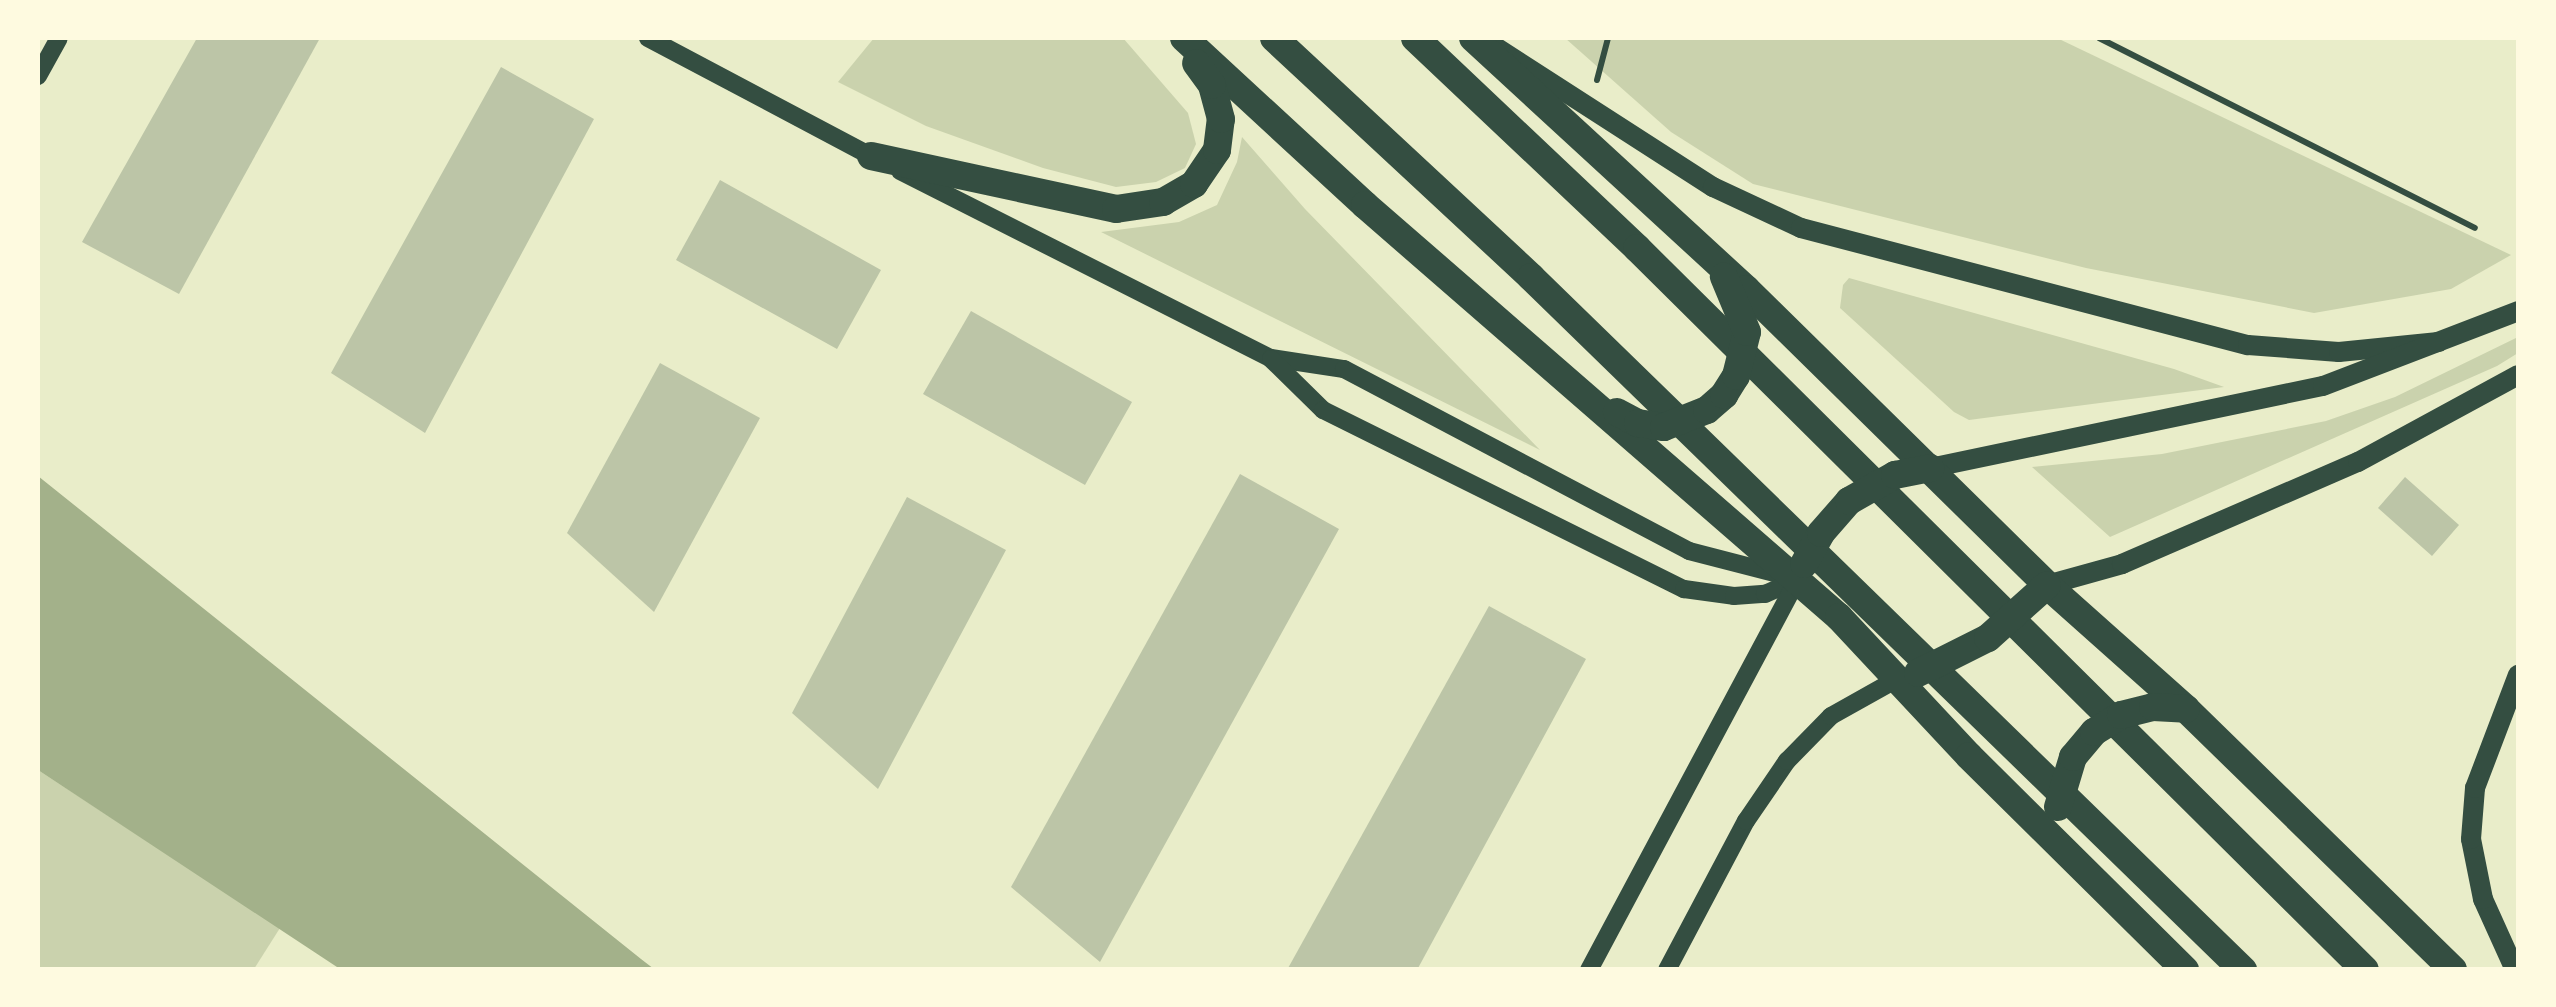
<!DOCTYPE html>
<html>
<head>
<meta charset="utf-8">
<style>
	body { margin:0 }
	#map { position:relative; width:2556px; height:1007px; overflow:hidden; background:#e9edc9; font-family:Roboto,sans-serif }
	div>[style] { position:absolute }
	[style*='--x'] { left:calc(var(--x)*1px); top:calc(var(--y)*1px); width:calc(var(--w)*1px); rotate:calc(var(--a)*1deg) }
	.green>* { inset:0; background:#cad2ad }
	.water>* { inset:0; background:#a3b18a }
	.building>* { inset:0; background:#bcc5a7 }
	.path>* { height:6px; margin:-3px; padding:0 3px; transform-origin:3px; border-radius:3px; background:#344e41 }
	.tertiary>* { height:18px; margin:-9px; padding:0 9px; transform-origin:9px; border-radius:9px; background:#344e41 }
	.secondary>* { height:20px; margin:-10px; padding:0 10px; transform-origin:10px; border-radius:10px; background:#344e41 }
	.trunk>* { height:28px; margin:-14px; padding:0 14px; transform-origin:14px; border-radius:14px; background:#344e41 }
	span { translate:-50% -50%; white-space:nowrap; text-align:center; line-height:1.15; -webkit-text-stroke:9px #fefae0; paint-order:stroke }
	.frame { position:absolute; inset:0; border:40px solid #fefae0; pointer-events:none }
</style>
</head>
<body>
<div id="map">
	<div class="green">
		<div style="clip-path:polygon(874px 38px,1123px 38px,1188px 113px,1196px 144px,1185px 168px,1156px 182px,1116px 187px,1043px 168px,926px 126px,838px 82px)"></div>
		<div style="clip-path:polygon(1565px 38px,2057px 38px,2511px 255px,2451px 289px,2314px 313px,2086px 268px,1753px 184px,1671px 132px)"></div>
		<div style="clip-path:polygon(1242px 137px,1305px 209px,1540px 450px,1101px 232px,1179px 222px,1217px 205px,1237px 162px)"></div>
		<div style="clip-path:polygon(1849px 278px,2174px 369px,2224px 387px,1969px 420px,1954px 412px,1840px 308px,1843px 285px)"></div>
		<div style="clip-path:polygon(2518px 337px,2518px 353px,2497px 366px,2110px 537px,2032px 467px,2162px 454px,2326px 421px,2395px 397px)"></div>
		<div style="clip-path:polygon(38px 770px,280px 928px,254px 969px,38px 969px)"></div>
	</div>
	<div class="water">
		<div style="clip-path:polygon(38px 476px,641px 959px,654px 969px,340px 969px,38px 770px)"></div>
	</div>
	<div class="building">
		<div style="clip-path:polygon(197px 38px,320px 38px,179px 294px,82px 242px)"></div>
		<div style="clip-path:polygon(501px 67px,594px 119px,425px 433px,331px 373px)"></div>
		<div style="clip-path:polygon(720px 180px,881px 270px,837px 349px,676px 260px)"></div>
		<div style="clip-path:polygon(971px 311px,1132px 402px,1085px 485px,923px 394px)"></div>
		<div style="clip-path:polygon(660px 363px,760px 418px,654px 612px,567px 533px)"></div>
		<div style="clip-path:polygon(1240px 474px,1339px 529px,1100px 962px,1011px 887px)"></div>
		<div style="clip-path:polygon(2405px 477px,2459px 525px,2432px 556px,2378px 508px)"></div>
		<div style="clip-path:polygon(907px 497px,1006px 550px,878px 789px,792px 713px)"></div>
		<div style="clip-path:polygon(1489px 606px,1586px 659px,1417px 970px,1287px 970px)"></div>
	</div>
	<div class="path">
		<div style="--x:2099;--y:38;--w:421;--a:26.8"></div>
		<div style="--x:1597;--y:80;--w:43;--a:-75.3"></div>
	</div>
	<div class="tertiary">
		<div style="--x:648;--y:38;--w:259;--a:27.9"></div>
		<div style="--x:38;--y:76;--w:43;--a:-61.1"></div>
		<div style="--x:900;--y:171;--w:415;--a:26.8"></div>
		<div style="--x:1271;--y:358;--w:74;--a:8.6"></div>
		<div style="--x:1344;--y:369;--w:390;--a:27.8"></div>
		<div style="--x:1689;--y:551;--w:100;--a:14.5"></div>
		<div style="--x:1271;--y:359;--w:73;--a:44.4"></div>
		<div style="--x:1323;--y:410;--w:403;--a:26.4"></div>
		<div style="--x:1684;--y:589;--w:50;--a:8"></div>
		<div style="--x:1734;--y:596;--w:31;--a:-4"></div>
		<div style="--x:1765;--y:594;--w:35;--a:-24"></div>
		<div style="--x:1589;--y:970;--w:442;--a:-61.9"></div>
		<div style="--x:1667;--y:970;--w:169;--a:-62.1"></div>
		<div style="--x:1746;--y:821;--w:73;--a:-55.7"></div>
		<div style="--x:1787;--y:761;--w:63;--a:-45.6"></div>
		<div style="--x:1831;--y:716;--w:76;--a:-29.3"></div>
	</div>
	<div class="secondary">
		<div style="--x:1497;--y:48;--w:257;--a:32.8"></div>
		<div style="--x:1713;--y:187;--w:97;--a:25"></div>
		<div style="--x:1801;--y:228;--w:462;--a:14.7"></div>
		<div style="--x:2248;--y:345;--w:91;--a:4.4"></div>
		<div style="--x:2339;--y:352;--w:100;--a:-5.7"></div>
		<div style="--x:1930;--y:468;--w:401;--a:-11.8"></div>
		<div style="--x:2323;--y:386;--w:209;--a:-21"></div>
		<div style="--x:2047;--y:585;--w:78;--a:-15.6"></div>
		<div style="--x:2122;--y:564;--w:257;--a:-23.4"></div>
		<div style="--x:2358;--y:462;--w:182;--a:-28.5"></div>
		<div style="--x:2515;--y:970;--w:78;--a:-114.3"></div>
		<div style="--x:2483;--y:899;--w:61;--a:-101.3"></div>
		<div style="--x:2471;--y:839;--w:51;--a:-85.5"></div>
		<div style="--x:2475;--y:788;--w:121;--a:-69.2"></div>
	</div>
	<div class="trunk">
		<div style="--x:1184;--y:38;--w:246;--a:42.7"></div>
		<div style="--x:1365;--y:205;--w:628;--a:41"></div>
		<div style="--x:1839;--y:617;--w:190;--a:46.9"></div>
		<div style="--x:1969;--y:756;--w:304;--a:44.7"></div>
		<div style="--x:1274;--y:38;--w:351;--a:42.9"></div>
		<div style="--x:1531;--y:277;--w:994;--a:44.23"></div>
		<div style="--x:1415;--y:38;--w:306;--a:43.4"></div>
		<div style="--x:1637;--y:248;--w:1025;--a:44.76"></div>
		<div style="--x:1473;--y:38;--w:371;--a:42.6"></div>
		<div style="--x:1746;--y:289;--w:422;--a:44.5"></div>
		<div style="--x:2047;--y:585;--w:186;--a:41.7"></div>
		<div style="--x:2186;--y:709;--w:373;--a:44.3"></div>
		<div style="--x:871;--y:156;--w:251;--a:12.2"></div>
		<div style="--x:1116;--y:209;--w:48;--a:-8.5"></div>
		<div style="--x:1163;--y:202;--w:36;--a:-30"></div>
		<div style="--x:1194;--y:184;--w:41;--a:-55.9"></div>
		<div style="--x:1217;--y:150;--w:31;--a:-83"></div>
		<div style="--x:1221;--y:119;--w:35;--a:-105"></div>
		<div style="--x:1212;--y:85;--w:27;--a:-126"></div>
		<div style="--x:1617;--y:412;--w:24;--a:28"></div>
		<div style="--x:1638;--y:423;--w:26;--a:9"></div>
		<div style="--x:1664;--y:427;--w:46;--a:-21.6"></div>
		<div style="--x:1707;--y:410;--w:23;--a:-41"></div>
		<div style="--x:1724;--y:395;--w:22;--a:-58"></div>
		<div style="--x:1736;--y:376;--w:45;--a:-76"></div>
		<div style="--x:1747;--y:332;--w:60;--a:-112.7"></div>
		<div style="--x:1804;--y:564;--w:35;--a:-61"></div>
		<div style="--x:1821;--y:533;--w:43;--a:-48.8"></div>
		<div style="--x:1849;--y:501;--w:53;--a:-29.5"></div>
		<div style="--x:1895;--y:475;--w:36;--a:-11"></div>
		<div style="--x:1918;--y:673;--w:78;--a:-26.6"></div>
		<div style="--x:1988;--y:638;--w:79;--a:-41.9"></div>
		<div style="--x:2058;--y:807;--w:52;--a:-73.3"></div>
		<div style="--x:2073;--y:757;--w:33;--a:-50"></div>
		<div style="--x:2094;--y:732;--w:32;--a:-32"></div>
		<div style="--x:2121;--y:715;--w:33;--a:-14"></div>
		<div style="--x:2153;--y:707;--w:33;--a:3"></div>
	</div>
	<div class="frame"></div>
</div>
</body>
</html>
